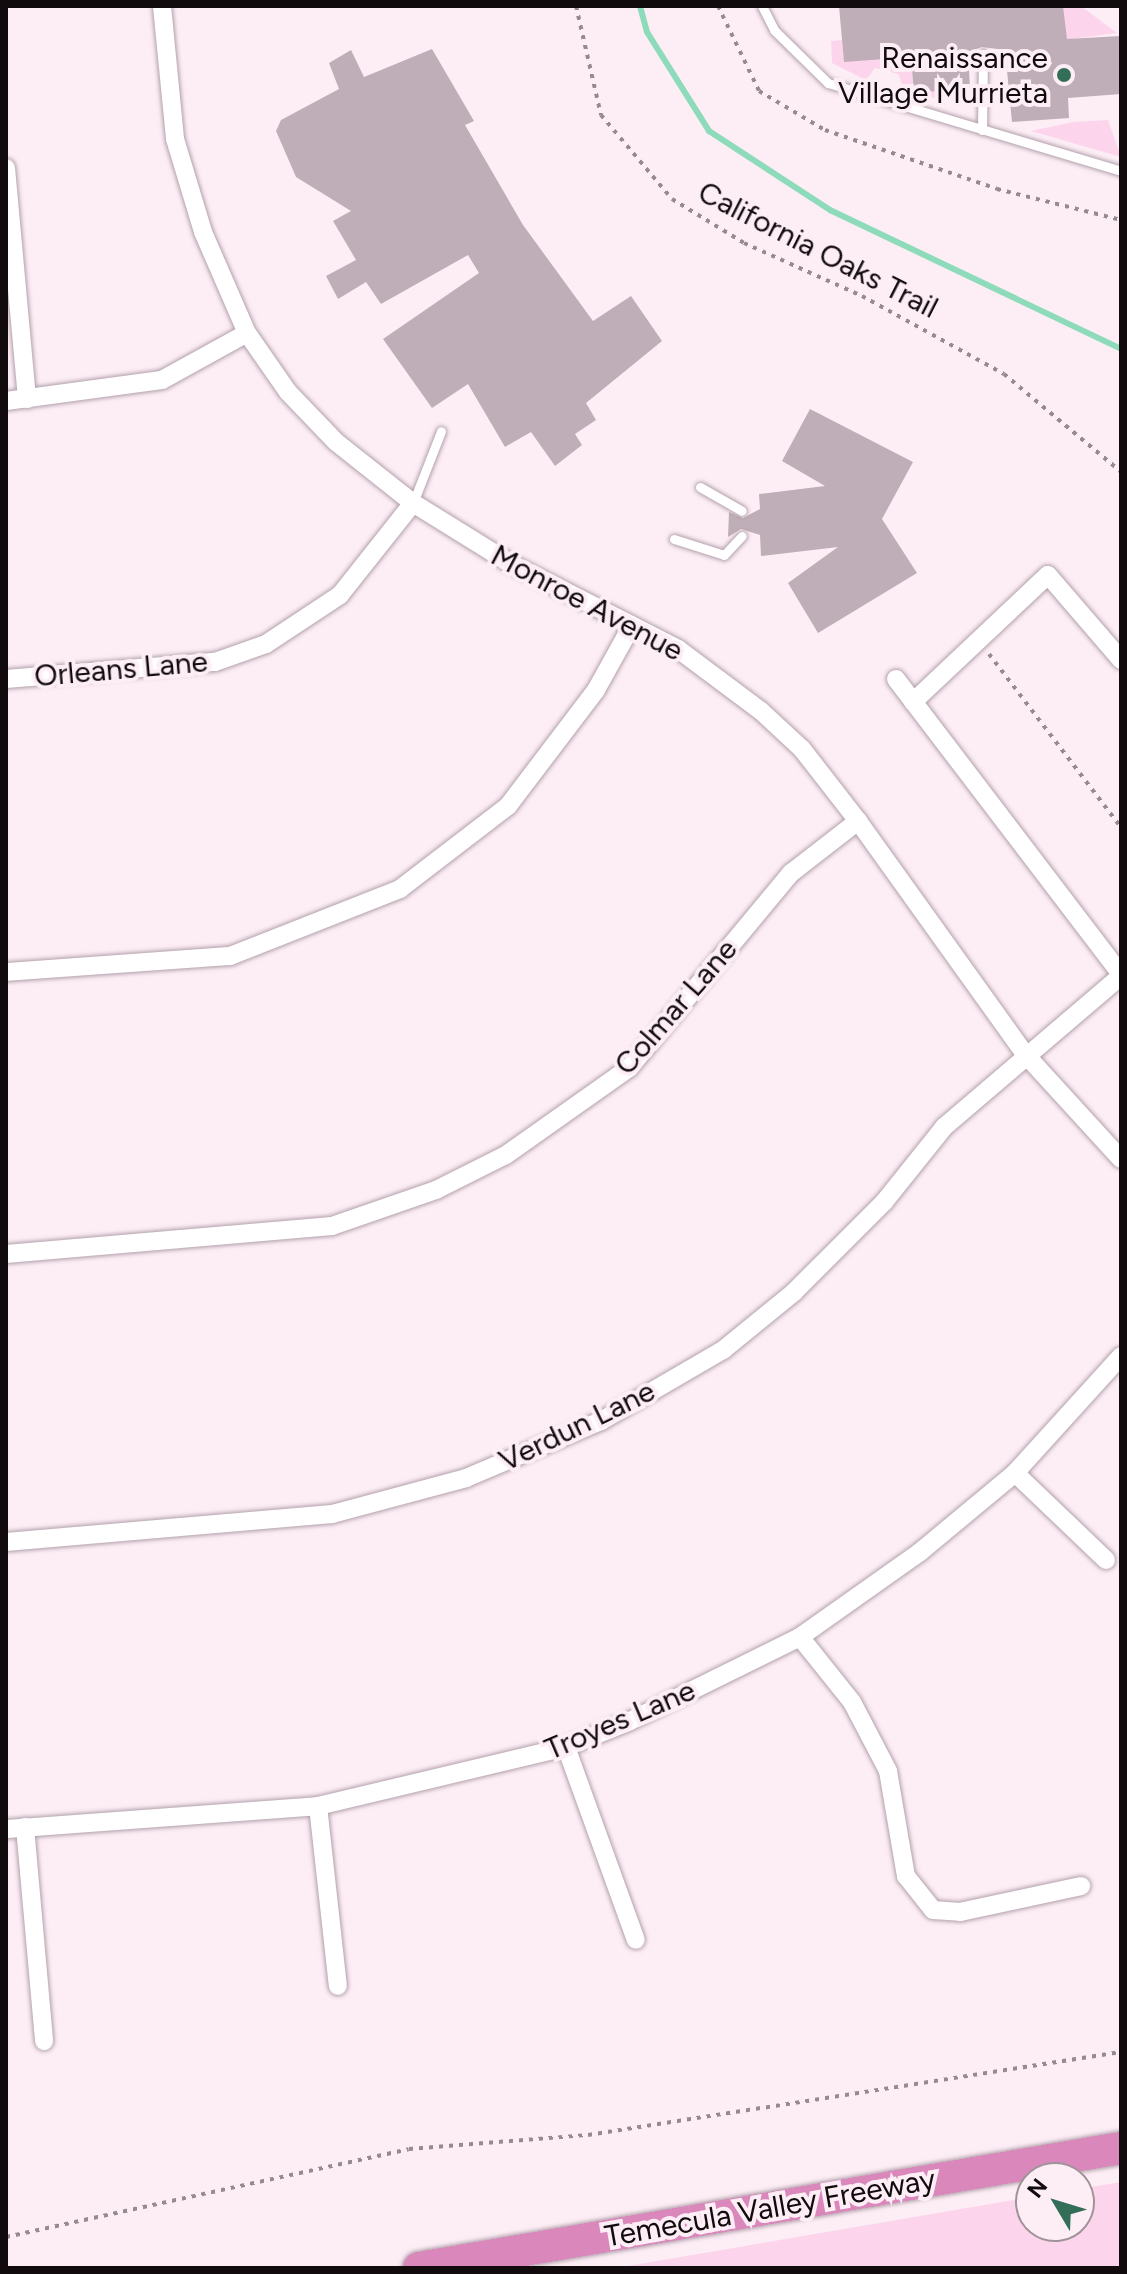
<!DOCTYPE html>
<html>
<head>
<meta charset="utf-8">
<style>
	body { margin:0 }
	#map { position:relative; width:1127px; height:2274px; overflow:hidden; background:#fdeef6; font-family:Figtree,sans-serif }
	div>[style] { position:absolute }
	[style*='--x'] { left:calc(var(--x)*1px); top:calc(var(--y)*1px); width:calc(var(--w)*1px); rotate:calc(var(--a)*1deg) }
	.green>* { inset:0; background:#fcd5ec }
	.stream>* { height:6px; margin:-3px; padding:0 3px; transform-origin:3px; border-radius:3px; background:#8ddbbb }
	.building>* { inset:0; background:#bfadb7 }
	.path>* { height:4px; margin-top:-2px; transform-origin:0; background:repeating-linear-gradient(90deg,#958a8f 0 4px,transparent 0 10px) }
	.roads { filter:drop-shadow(0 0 2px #b3a1ab) drop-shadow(0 0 2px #b3a1ab) }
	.lane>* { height:9px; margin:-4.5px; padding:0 4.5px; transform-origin:4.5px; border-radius:4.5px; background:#fff }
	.street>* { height:18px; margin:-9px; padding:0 9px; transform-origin:9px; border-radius:9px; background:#fff }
	.highway>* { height:32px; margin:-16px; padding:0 16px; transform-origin:16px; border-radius:16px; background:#da88bb }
	.dots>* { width:22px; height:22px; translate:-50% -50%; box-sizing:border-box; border:4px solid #fdeef6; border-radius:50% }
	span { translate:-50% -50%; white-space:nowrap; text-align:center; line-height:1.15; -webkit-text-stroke:8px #fdeef6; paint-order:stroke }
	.poi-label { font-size:30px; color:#110b0e }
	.right { translate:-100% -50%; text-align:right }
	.street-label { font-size:30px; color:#110b0e }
	.frame { position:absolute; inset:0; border:8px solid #110b0e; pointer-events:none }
	.north { position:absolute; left:1015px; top:2162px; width:80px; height:80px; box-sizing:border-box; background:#fdeef6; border:2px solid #9f9399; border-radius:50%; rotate:308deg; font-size:22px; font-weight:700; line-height:32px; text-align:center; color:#110b0e }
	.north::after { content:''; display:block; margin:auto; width:28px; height:36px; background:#336e58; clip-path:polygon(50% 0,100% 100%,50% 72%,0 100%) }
</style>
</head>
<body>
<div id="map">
	<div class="green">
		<div style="clip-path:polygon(1063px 6px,1081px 6px,1117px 33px,1064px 40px)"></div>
		<div style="clip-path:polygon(842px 40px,844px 61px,911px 57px,914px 92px,938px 91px,938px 99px,905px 91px,898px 74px,875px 68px,866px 80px,832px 63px,831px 41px)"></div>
		<div style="clip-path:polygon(1108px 120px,1121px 157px,1031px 131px,1073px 122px)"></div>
		<div style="clip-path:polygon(1121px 2182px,1121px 2268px,616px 2268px,1031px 2197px,1031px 2226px,1079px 2226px,1079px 2189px)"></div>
	</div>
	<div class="stream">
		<div style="--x:640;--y:6;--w:27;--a:75"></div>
		<div style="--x:647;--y:32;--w:117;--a:57.9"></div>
		<div style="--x:709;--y:131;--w:145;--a:33.1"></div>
		<div style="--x:830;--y:210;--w:322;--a:25.5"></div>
	</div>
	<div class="building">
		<div style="clip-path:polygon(839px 6px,1063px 6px,1067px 39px,1121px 36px,1121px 94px,1068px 98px,1069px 118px,1012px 122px,1005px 50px,982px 47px,968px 52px,970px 88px,914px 93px,911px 57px,844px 62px)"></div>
		<div style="clip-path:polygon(432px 49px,474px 121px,465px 125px,523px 225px,593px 321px,631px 296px,662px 341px,586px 403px,596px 420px,575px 434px,582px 445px,555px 466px,531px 432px,505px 447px,468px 384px,432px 408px,383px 339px,479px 273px,468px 255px,381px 304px,366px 282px,338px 299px,326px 276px,356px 260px,333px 221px,351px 211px,296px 177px,276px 131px,281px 120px,339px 89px,329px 63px,351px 50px,364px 77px)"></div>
		<div style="clip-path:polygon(810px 409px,913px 462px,882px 519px,917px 573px,818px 633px,788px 583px,838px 547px,761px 556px,760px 535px,741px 529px,728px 537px,729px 512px,743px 518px,760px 509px,759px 494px,825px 486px,782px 461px)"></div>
	</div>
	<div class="path">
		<div style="--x:576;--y:6;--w:112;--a:77.1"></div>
		<div style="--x:601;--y:115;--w:110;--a:49.8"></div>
		<div style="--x:672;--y:199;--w:84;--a:31.4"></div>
		<div style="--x:744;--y:243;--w:129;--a:24.2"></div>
		<div style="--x:862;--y:296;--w:162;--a:28.8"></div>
		<div style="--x:1004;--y:374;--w:153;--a:39.9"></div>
		<div style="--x:718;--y:6;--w:94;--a:64.2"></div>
		<div style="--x:759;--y:91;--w:77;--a:30.6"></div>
		<div style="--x:825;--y:130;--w:182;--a:18.9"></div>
		<div style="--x:997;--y:189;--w:128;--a:14"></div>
		<div style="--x:989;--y:654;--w:218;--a:52.7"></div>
		<div style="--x:6;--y:2237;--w:412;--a:-12.3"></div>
		<div style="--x:409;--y:2149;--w:180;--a:-4.5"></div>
		<div style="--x:588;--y:2135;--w:539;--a:-8.85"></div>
	</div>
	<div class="roads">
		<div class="lane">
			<div style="--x:762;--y:6;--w:27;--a:63"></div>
			<div style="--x:774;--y:30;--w:76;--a:44.5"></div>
			<div style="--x:828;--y:83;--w:306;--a:16.7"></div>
			<div style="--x:982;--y:130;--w:76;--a:-89.2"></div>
			<div style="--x:700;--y:487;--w:48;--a:29.7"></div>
			<div style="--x:413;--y:503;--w:77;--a:-68.7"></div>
			<div style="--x:674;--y:539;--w:52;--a:17.7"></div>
			<div style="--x:724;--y:555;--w:26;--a:-47"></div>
		</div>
		<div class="street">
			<div style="--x:162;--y:6;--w:134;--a:84.4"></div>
			<div style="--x:175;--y:139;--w:97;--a:73.2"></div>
			<div style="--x:203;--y:232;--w:110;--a:66.5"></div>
			<div style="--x:247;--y:333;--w:72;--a:55.2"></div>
			<div style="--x:288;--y:392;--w:69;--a:46.2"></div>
			<div style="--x:336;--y:442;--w:98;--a:38.4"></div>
			<div style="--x:413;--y:503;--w:112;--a:31.8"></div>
			<div style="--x:508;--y:562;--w:191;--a:27.1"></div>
			<div style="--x:678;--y:649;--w:104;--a:36.8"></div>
			<div style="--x:761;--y:711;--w:56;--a:42.8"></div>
			<div style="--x:802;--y:749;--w:91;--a:52.1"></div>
			<div style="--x:858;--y:821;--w:287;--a:54.4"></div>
			<div style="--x:1025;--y:1054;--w:142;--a:47.6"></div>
			<div style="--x:6;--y:168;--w:232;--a:84.8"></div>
			<div style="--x:6;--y:401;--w:157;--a:-7.7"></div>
			<div style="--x:162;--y:380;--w:97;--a:-28.9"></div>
			<div style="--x:6;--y:679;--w:210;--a:-4.7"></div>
			<div style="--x:215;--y:662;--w:54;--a:-19.4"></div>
			<div style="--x:266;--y:644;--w:89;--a:-33.5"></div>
			<div style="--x:340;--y:595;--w:117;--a:-51.6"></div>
			<div style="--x:896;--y:679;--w:371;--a:52.7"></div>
			<div style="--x:913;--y:702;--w:185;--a:-43.3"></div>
			<div style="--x:1048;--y:575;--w:112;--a:49.3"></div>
			<div style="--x:6;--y:972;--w:225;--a:-4.1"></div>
			<div style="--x:230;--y:956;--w:183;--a:-21.5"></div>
			<div style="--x:400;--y:889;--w:136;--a:-37.5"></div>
			<div style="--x:508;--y:806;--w:146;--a:-52.8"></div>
			<div style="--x:596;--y:690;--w:74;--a:-61"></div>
			<div style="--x:6;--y:1254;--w:327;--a:-4.9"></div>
			<div style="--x:332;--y:1226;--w:110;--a:-19.1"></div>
			<div style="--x:436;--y:1190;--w:78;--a:-26.6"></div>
			<div style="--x:506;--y:1155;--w:151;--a:-35.3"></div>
			<div style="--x:629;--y:1068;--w:254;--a:-50.3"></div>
			<div style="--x:791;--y:873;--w:85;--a:-37.8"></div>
			<div style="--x:1015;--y:1473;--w:126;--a:43.7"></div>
			<div style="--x:6;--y:1542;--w:327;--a:-4.9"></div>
			<div style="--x:332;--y:1514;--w:139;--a:-15"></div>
			<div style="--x:466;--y:1478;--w:147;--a:-22.9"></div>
			<div style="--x:601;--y:1421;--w:141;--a:-30.2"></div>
			<div style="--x:723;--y:1350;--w:92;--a:-39.2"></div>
			<div style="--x:794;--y:1292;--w:127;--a:-45"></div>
			<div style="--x:884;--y:1202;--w:96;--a:-51.3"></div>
			<div style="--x:944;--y:1127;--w:233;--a:-40.5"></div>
			<div style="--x:800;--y:1637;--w:83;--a:51.3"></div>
			<div style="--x:852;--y:1702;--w:78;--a:62.4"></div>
			<div style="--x:888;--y:1771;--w:107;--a:80.3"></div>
			<div style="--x:906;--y:1876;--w:43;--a:51.5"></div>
			<div style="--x:933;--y:1910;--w:27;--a:4"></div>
			<div style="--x:960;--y:1912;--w:124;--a:-12.1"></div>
			<div style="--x:566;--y:1747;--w:205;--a:70.1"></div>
			<div style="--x:318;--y:1806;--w:181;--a:83.7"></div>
			<div style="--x:25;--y:1827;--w:215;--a:84.9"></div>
			<div style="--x:6;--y:1829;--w:313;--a:-4.2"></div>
			<div style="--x:318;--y:1806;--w:255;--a:-13.4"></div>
			<div style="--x:566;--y:1747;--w:69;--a:-22.1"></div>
			<div style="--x:630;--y:1721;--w:190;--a:-26.3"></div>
			<div style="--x:800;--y:1637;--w:147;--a:-35.3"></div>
			<div style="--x:920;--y:1552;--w:124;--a:-39.7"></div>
			<div style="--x:1015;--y:1473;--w:158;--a:-47.8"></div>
		</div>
		<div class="highway">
			<div style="--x:419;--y:2268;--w:712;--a:-9.7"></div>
		</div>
	</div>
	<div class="dots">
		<div style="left:1064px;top:75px;background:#336e58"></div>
	</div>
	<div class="poi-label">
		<span class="right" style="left:1048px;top:75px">Renaissance<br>Village Murrieta</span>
	</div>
	<div class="street-label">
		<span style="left:818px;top:250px;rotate:27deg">California Oaks Trail</span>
		<span style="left:587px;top:603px;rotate:28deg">Monroe Avenue</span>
		<span style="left:121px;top:669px;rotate:-5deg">Orleans Lane</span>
		<span style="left:676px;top:1007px;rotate:-49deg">Colmar Lane</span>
		<span style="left:577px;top:1426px;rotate:-26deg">Verdun Lane</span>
		<span style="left:620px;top:1720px;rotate:-23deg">Troyes Lane</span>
		<span style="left:770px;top:2208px;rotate:-10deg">Temecula Valley Freeway</span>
	</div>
	<div class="frame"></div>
	<div class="north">N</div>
</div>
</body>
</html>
